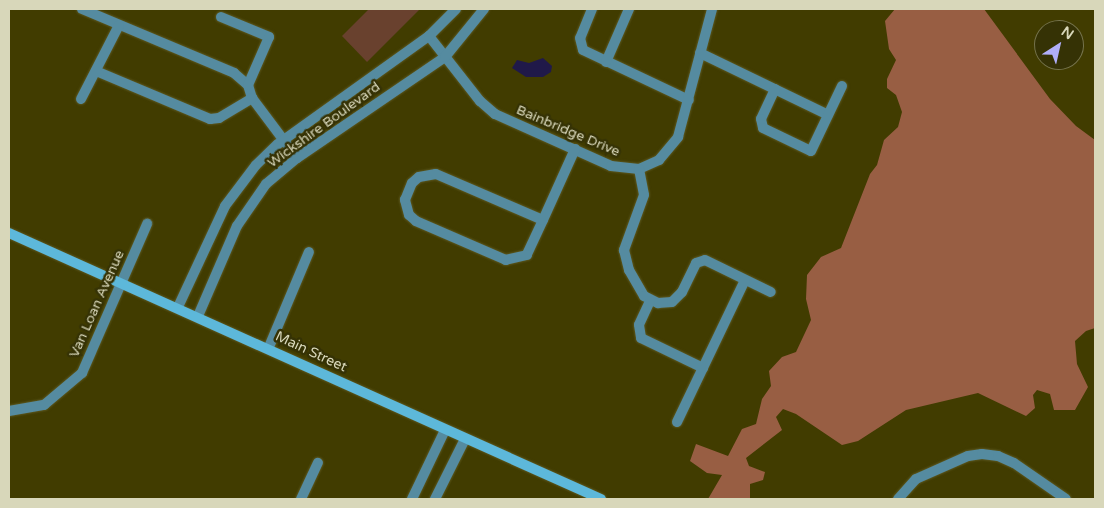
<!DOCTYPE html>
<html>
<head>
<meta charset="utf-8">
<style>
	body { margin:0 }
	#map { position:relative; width:1104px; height:508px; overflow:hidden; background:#413c00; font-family:"Varela Round",sans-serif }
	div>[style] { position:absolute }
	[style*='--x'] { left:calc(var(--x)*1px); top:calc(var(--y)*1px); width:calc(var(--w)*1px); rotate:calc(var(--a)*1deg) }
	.green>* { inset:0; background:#69412e }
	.forest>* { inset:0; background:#985e43 }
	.water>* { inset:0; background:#201949 }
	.roads { filter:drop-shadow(0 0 1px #5c5821) drop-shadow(0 0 1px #5c5821) }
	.street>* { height:10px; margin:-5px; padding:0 5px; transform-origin:5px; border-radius:5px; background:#558ba0 }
	.secondary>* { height:10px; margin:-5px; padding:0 5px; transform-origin:5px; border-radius:5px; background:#5db8da }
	span { translate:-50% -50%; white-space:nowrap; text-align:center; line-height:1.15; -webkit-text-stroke:5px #353205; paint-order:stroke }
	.street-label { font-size:14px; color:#d8d7ba }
	.frame { position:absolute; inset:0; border:10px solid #d8d7ba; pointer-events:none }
	.north { position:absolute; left:1034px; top:20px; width:50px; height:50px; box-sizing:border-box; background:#353205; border:1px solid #76744d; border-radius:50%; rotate:35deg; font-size:14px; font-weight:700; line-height:20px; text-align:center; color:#d8d7ba }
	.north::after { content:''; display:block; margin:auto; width:18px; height:22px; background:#b0aefa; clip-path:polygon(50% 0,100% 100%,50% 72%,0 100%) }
</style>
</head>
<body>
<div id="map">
	<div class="green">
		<div style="clip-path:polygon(369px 9px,419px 10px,367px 62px,342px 36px)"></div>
	</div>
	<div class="forest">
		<div style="clip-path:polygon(895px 9px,984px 9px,1050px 99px,1076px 126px,1095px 140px,1095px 328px,1086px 331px,1075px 341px,1077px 364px,1088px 387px,1075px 410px,1054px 410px,1050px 394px,1037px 390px,1033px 395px,1035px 408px,1026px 416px,978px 393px,906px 410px,858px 441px,842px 445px,796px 414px,783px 409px,776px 417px,782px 430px,746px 458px,749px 466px,765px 472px,763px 480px,750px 484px,750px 499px,708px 499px,722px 475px,707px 473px,690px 461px,696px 444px,728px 456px,742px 429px,756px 424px,762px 399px,771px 386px,769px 371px,782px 357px,796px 352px,811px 320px,806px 299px,807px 275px,821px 257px,841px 248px,870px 174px,877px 165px,884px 140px,898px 127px,902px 112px,896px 95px,887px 88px,887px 79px,896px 60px,889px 49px,885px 21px)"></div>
	</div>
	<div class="water">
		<div style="clip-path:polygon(543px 58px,552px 66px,551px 72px,543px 77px,526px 77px,512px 68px,517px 60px,529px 63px)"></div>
	</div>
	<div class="roads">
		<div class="street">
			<div style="--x:82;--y:9;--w:165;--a:22.8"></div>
			<div style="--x:234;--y:73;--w:18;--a:41"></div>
			<div style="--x:248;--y:85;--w:14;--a:73"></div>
			<div style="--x:252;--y:98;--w:75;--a:53.1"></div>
			<div style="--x:592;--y:9;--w:31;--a:112"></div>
			<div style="--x:580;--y:38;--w:12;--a:76"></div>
			<div style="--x:583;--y:50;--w:117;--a:25.3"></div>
			<div style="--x:221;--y:17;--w:52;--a:22.6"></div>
			<div style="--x:269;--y:37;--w:52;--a:113.6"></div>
			<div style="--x:429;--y:36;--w:83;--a:51.9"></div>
			<div style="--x:480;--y:101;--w:20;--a:41"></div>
			<div style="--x:495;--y:114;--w:127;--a:24.1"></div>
			<div style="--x:611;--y:166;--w:28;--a:6"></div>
			<div style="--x:639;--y:169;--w:22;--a:-24"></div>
			<div style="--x:659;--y:160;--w:30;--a:-50"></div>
			<div style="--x:678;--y:137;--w:132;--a:-75.1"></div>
			<div style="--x:700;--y:53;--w:142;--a:25.8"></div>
			<div style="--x:606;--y:62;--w:58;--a:-66.5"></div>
			<div style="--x:96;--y:71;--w:124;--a:22.8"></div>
			<div style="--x:210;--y:119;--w:9;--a:-6"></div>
			<div style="--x:219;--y:118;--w:39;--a:-31"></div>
			<div style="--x:775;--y:89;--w:33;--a:115"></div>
			<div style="--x:761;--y:119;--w:9;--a:77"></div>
			<div style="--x:763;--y:128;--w:53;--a:25.6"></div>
			<div style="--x:811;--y:151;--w:72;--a:-64.5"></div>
			<div style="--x:81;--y:99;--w:83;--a:-62.8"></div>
			<div style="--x:639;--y:169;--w:26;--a:79"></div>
			<div style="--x:644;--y:195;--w:59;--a:110"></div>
			<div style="--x:624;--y:250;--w:21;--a:76"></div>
			<div style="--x:629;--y:270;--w:30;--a:60"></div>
			<div style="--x:644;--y:296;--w:16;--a:27"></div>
			<div style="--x:658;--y:303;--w:14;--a:-4"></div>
			<div style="--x:672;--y:302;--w:14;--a:-45"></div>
			<div style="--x:682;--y:292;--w:32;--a:-64"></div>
			<div style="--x:696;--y:263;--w:9;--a:-18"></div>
			<div style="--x:705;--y:260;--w:73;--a:25.9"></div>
			<div style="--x:543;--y:220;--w:38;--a:115"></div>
			<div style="--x:527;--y:255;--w:22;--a:167"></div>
			<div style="--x:506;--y:260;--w:98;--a:-156.6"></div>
			<div style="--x:416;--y:221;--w:9;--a:-139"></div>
			<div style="--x:409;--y:215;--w:16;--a:-105"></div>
			<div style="--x:405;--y:200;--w:18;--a:-68"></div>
			<div style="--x:412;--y:183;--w:9;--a:-41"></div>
			<div style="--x:419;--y:177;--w:17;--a:-10"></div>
			<div style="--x:436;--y:174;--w:116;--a:23.3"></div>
			<div style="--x:543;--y:220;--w:78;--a:-65.7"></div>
			<div style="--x:650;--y:301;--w:26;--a:115"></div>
			<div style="--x:639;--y:325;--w:13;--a:81"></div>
			<div style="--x:641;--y:338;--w:69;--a:25.8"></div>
			<div style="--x:178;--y:307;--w:111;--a:-65"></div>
			<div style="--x:225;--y:206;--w:51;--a:-52.9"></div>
			<div style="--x:256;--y:165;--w:30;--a:-44"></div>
			<div style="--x:278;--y:144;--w:186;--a:-35.6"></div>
			<div style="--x:429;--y:36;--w:38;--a:-45"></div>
			<div style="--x:198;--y:316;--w:98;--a:-66.6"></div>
			<div style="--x:237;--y:226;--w:51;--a:-55.4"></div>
			<div style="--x:266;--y:184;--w:40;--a:-40"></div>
			<div style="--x:297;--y:158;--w:179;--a:-34.3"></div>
			<div style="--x:445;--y:57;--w:62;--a:-50.9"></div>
			<div style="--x:269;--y:347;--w:103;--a:-67.2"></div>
			<div style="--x:9;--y:411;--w:36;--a:-10"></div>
			<div style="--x:44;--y:405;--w:50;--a:-40.1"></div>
			<div style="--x:82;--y:373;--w:163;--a:-66.4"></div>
			<div style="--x:677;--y:422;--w:157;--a:-64.4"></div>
			<div style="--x:301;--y:499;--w:40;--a:-65"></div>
			<div style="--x:412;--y:499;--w:76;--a:-64.4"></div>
			<div style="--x:435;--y:499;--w:67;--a:-63.4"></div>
			<div style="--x:898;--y:499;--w:27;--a:-48"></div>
			<div style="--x:916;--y:479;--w:57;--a:-23.9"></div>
			<div style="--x:968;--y:456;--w:14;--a:-8"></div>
			<div style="--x:982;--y:454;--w:16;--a:7"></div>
			<div style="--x:998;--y:456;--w:17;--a:24"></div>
			<div style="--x:1014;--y:463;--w:63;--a:34.7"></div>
		</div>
		<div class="secondary">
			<div style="--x:9;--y:233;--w:649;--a:24.2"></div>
		</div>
	</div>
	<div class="street-label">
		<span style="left:324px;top:125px;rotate:-36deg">Wickshire Boulevard</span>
		<span style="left:568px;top:131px;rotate:23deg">Bainbridge Drive</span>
		<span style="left:97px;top:304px;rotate:-66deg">Van Loan Avenue</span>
		<span style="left:311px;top:352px;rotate:25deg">Main Street</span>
	</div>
	<div class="frame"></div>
	<div class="north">N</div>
</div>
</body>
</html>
